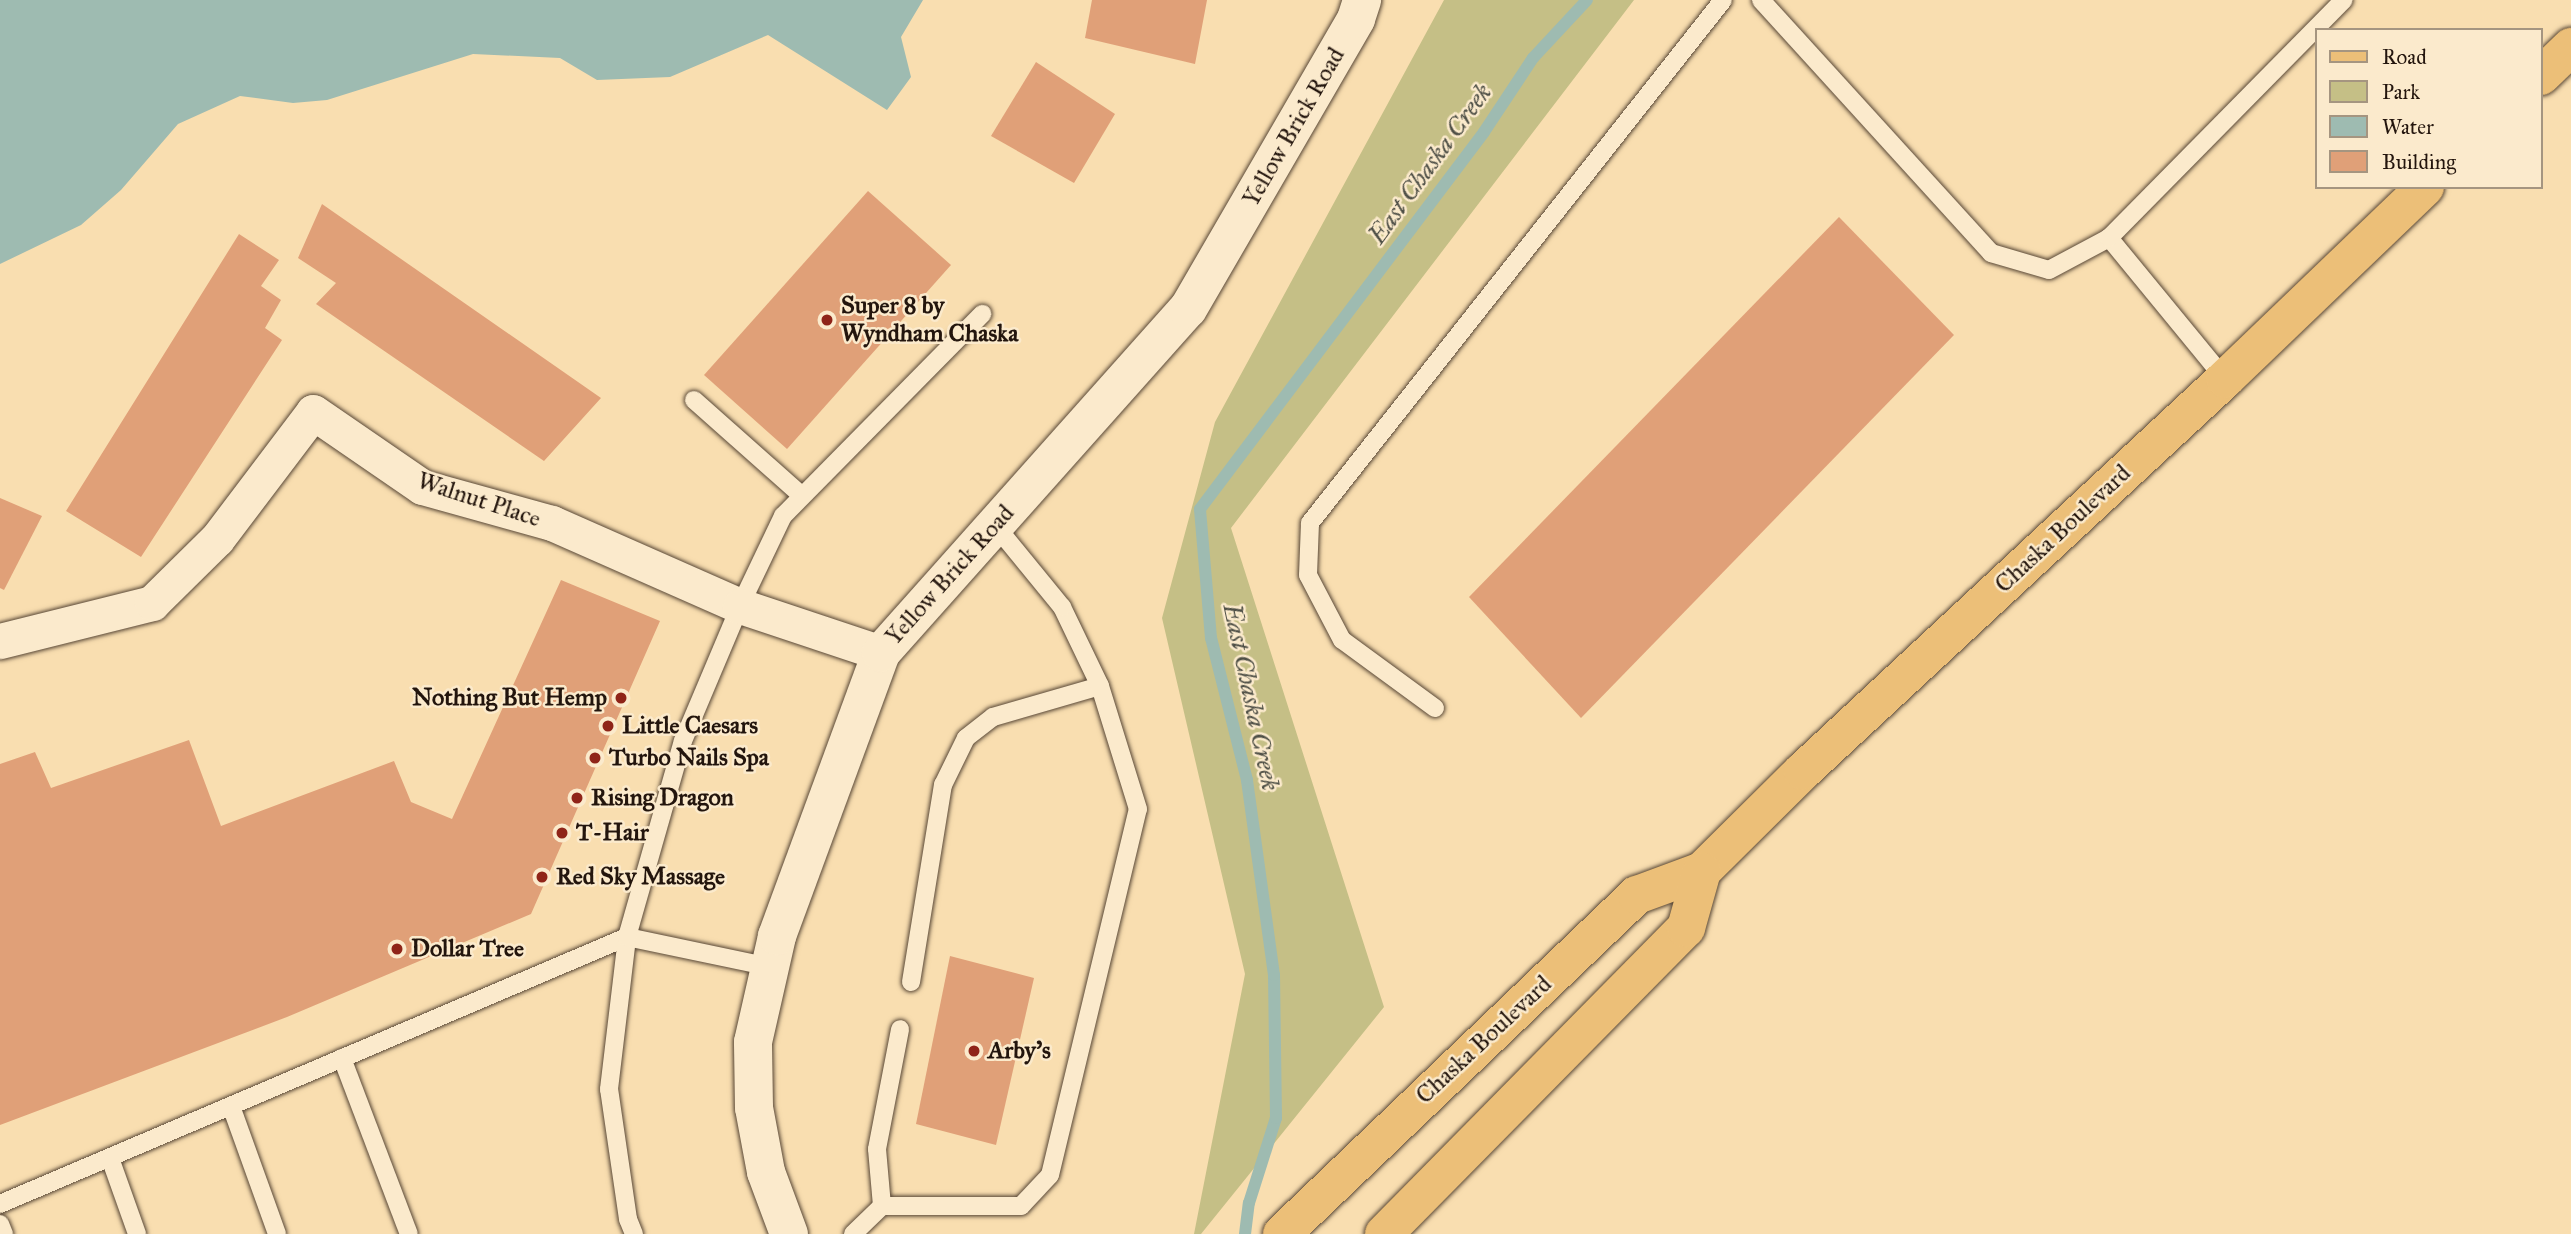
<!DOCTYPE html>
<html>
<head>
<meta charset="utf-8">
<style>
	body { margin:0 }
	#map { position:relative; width:2571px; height:1234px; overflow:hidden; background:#f9deb0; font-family:"IM FELL Great Primer",serif }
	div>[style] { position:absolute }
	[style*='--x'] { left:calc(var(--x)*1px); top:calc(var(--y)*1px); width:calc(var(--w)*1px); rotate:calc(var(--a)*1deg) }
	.green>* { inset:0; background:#c5bf86 }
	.water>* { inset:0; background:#9ebbb1 }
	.stream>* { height:12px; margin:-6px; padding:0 6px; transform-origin:6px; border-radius:6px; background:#9ebbb1 }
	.building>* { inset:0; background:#e0a078 }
	.roads { filter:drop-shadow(0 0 2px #584736) drop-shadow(0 0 2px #584736) }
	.lane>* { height:18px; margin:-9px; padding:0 9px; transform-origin:9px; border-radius:9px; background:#fbeacc }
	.street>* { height:35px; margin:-17.5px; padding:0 17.5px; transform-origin:17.5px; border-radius:17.5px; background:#fbeacc }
	.secondary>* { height:38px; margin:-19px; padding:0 19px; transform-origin:19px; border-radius:19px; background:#fbeacc }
	.primary>* { height:38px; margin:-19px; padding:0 19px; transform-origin:19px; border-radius:19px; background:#ecbf78 }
	.dots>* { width:19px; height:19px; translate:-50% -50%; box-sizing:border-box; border:4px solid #fbeacc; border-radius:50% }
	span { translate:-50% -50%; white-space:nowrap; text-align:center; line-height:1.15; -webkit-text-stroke:5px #fbeacc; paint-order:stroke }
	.street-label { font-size:24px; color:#23150d }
	.poi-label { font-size:24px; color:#23150d; font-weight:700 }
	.left { translate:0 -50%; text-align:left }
	.right { translate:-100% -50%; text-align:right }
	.water-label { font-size:26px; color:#4e4f46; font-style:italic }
	.legend { position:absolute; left:2315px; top:28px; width:228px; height:161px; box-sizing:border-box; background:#fbeacc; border:2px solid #a59580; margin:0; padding:9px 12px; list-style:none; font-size:21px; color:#23150d }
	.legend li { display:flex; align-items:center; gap:14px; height:35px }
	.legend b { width:35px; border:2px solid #a59580 }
</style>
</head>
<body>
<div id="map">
	<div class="green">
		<div style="clip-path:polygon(1444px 0,1634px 0,1231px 528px,1384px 1007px,1201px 1234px,1194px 1234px,1245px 974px,1162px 618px,1215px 422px)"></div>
	</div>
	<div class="water">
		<div style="clip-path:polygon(0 0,923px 0,901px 37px,911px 77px,887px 110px,768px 35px,670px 77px,597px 80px,560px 58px,473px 54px,327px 100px,293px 103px,240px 96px,178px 124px,121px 190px,81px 225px,0 264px)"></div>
	</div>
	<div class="stream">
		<div style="--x:1245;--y:1234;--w:31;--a:-83"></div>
		<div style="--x:1249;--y:1203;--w:89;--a:-72.4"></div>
		<div style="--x:1276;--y:1118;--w:143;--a:-90.8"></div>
		<div style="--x:1274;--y:975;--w:197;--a:-97.9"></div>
		<div style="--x:1247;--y:780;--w:146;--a:-104.2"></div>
		<div style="--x:1211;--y:638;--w:129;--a:-94.9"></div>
		<div style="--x:1200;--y:509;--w:472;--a:-53"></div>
		<div style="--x:1484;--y:132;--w:89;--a:-56.5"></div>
		<div style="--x:1533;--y:58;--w:79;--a:-47"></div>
	</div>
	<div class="building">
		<div style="clip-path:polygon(1092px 0,1207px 0,1195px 64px,1085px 38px)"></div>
		<div style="clip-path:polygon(1036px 62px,1115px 114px,1074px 183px,991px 136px)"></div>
		<div style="clip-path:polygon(868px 191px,951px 265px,787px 449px,704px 375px)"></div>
		<div style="clip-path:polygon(322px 204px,601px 398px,544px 461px,316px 304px,336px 283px,298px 258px)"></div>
		<div style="clip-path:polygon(1839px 217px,1954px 335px,1581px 718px,1469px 597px)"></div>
		<div style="clip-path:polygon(239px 234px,279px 260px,261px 286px,281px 300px,265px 328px,282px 340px,141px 557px,66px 511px)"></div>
		<div style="clip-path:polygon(0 498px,42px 516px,4px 590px,0 588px)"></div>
		<div style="clip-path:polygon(561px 580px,660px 621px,531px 914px,287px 1017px,0 1125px,0 764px,35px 752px,51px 788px,189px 740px,221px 826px,394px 761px,411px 802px,452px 819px)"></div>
		<div style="clip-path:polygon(950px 956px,1034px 978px,996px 1145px,916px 1124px)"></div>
	</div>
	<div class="roads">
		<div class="lane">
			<div style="--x:1761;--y:0;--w:342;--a:47.7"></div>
			<div style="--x:1991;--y:253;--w:60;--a:16.3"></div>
			<div style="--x:2049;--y:270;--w:68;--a:-28.1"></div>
			<div style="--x:2225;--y:379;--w:183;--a:-129.4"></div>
			<div style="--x:2109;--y:238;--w:334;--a:-45.4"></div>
			<div style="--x:694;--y:400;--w:144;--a:41.6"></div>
			<div style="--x:1435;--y:708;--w:115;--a:-143.8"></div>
			<div style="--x:1342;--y:640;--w:73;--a:-117.6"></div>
			<div style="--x:1308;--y:575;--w:52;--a:-87.8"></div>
			<div style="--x:1310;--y:523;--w:666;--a:-51.7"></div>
			<div style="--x:911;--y:982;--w:200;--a:-80.8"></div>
			<div style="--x:943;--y:785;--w:52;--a:-63.9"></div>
			<div style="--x:966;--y:738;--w:34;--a:-38"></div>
			<div style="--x:993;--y:717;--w:111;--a:-16.2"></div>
			<div style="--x:342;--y:1058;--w:188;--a:69.2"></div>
			<div style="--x:231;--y:1106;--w:136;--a:70.2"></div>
			<div style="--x:110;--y:1158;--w:81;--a:70.4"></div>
			<div style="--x:0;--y:1204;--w:681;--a:-23.07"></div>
			<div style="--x:627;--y:937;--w:146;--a:11.8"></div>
			<div style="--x:882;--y:1206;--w:57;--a:-95"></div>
			<div style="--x:877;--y:1149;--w:122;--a:-79.1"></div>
			<div style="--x:0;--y:1224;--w:11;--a:68"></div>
			<div style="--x:634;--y:1234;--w:16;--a:-112"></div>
			<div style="--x:628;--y:1219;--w:131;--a:-98.3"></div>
			<div style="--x:609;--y:1089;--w:153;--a:-83.2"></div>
			<div style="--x:627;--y:937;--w:204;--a:-74.1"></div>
			<div style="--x:683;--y:741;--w:147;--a:-67.1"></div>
			<div style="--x:740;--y:606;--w:100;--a:-64.5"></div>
			<div style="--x:783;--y:516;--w:284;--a:-45.4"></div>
			<div style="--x:853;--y:1234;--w:40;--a:-44"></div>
			<div style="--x:882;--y:1206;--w:139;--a:0"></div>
			<div style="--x:1021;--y:1206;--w:42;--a:-46.9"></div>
			<div style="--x:1050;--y:1175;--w:376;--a:-76.5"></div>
			<div style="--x:1138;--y:809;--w:129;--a:-107.2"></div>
			<div style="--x:1100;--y:686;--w:88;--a:-115.7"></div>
			<div style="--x:1062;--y:607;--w:106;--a:-129.3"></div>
		</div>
		<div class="street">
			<div style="--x:0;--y:641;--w:157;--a:-14"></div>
			<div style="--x:152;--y:603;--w:91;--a:-44.6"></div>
			<div style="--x:217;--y:539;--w:159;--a:-52.9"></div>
			<div style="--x:313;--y:412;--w:132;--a:34.5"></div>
			<div style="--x:422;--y:487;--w:135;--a:15.5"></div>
			<div style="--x:552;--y:523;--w:206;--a:23.8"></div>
			<div style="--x:740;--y:606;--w:149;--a:18.4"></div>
		</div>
		<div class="secondary">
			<div style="--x:789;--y:1234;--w:66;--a:-110.4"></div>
			<div style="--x:766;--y:1172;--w:65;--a:-100.6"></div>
			<div style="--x:754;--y:1108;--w:66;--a:-90.9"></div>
			<div style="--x:753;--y:1042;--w:109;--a:-77.2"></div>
			<div style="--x:777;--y:936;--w:302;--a:-69.8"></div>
			<div style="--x:881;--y:653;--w:461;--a:-48.3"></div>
			<div style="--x:1188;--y:309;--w:335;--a:-59.9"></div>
			<div style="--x:1356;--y:19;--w:20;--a:-72"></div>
		</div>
		<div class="primary">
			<div style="--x:2541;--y:76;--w:42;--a:-44"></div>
			<div style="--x:1282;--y:1234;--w:491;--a:-43.7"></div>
			<div style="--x:1637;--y:895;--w:69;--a:-20.3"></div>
			<div style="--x:1702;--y:871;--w:142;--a:-44.7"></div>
			<div style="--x:1803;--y:771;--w:576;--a:-42.89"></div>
			<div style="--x:2225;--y:379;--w:277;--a:-43.8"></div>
			<div style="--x:1384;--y:1234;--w:430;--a:-45.4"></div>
			<div style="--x:1686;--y:928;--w:59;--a:-74.3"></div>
		</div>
	</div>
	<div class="dots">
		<div style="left:827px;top:320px;background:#8f2418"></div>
		<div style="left:621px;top:698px;background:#8f2418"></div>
		<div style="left:608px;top:726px;background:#8f2418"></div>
		<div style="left:595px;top:758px;background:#8f2418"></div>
		<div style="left:577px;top:798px;background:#8f2418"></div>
		<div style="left:562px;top:833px;background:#8f2418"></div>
		<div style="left:542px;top:877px;background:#8f2418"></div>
		<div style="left:397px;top:949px;background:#8f2418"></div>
		<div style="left:974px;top:1051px;background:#8f2418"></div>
	</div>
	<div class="street-label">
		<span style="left:1294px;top:127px;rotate:-60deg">Yellow Brick Road</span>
		<span style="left:479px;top:500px;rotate:18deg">Walnut Place</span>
		<span style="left:2063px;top:529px;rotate:-43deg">Chaska Boulevard</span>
		<span style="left:950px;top:575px;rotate:-48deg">Yellow Brick Road</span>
		<span style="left:1484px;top:1040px;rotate:-43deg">Chaska Boulevard</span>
	</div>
	<div class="poi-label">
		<span class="left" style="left:841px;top:320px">Super 8 by<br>Wyndham Chaska</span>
		<span class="right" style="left:607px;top:698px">Nothing But Hemp</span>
		<span class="left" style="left:622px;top:726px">Little Caesars</span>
		<span class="left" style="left:609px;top:758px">Turbo Nails Spa</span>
		<span class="left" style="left:591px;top:798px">Rising Dragon</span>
		<span class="left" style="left:576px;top:833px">T-Hair</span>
		<span class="left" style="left:556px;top:877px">Red Sky Massage</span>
		<span class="left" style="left:411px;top:949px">Dollar Tree</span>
		<span class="left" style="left:988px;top:1051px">Arby's</span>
	</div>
	<div class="water-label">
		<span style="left:1430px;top:164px;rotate:-54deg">East Chaska Creek</span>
		<span style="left:1251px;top:697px;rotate:78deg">East Chaska Creek</span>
	</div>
	<ul class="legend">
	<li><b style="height:9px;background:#ecbf78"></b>Road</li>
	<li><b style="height:19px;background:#c5bf86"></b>Park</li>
	<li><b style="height:19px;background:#9ebbb1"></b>Water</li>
	<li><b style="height:19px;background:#e0a078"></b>Building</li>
	</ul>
</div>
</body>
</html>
